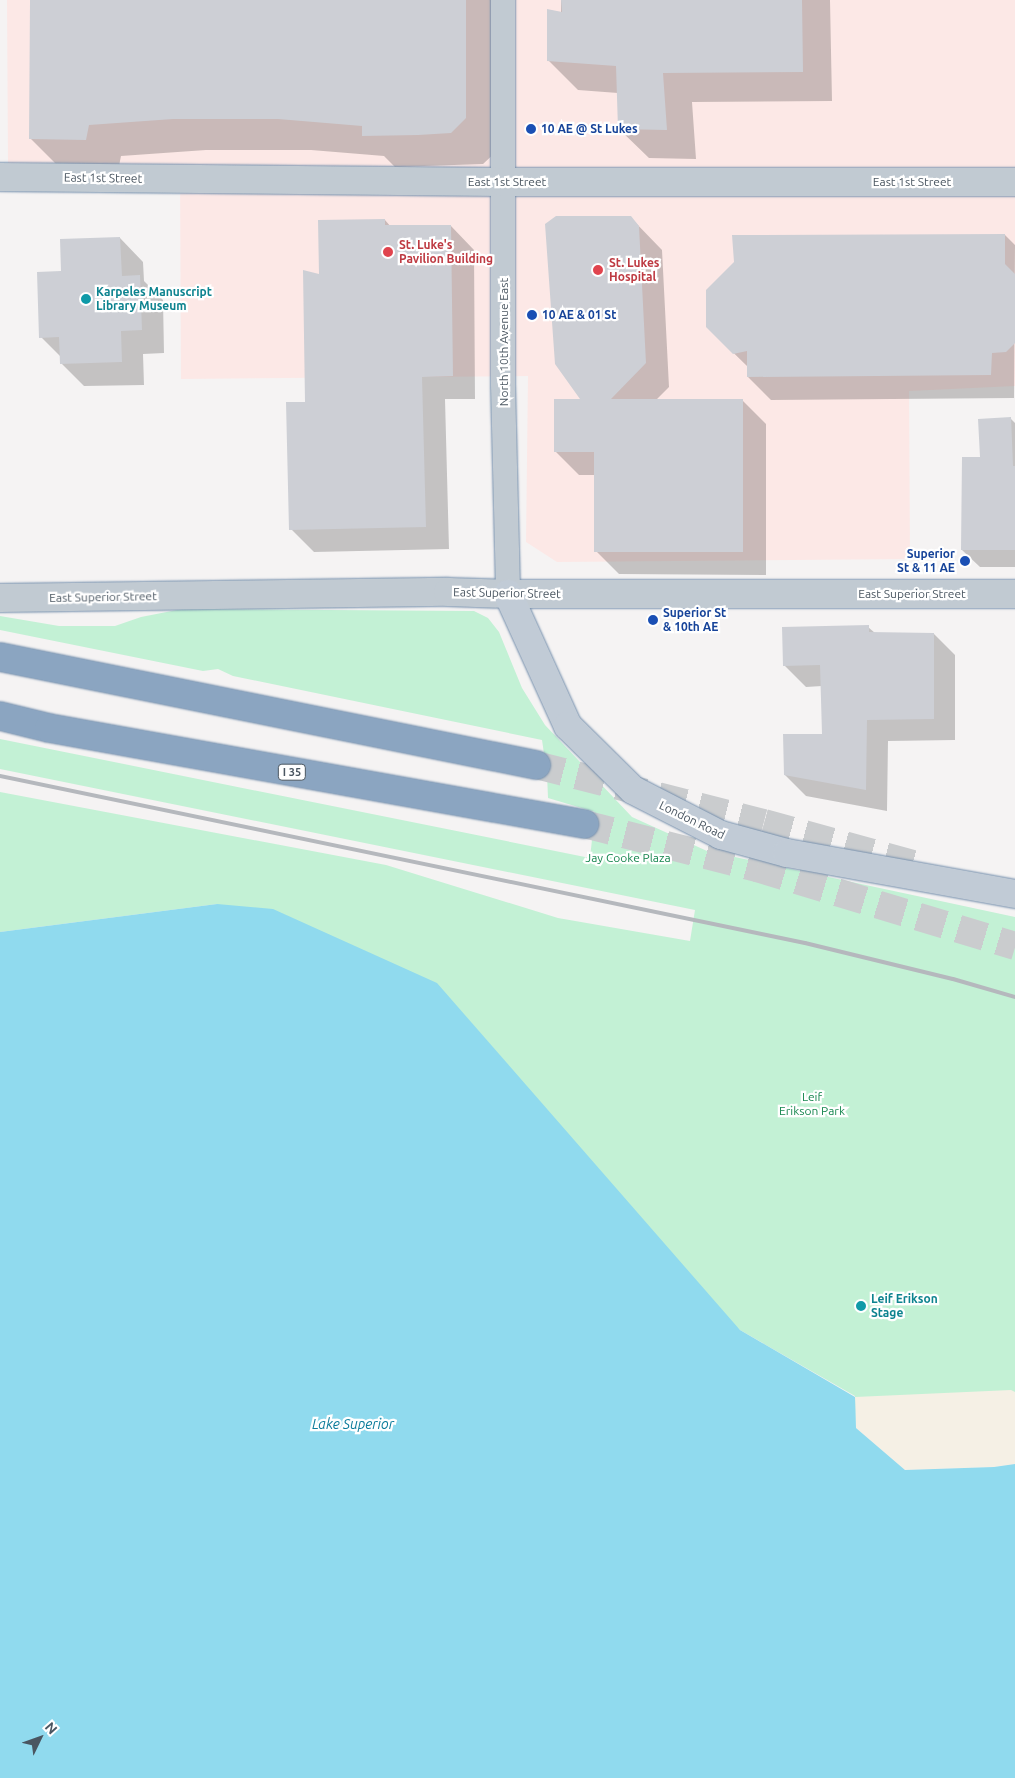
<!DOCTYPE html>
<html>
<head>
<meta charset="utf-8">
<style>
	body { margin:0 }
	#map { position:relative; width:1015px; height:1778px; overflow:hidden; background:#f5f3f3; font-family:Ubuntu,sans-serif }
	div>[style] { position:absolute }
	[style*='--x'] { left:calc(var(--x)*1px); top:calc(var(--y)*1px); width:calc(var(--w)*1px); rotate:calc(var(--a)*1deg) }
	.medical>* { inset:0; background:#fce8e6 }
	.green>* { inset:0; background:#c3f1d5 }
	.sand>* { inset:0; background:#f5f0e5 }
	.water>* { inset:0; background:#90daee }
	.shadow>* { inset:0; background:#0003 }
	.building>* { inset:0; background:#cdcfd5 }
	.motorway-tunnel>* { height:28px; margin-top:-14px; transform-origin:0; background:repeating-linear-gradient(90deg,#caccce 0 28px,transparent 0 42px) }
	.roads { filter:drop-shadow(0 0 1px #7690ad) drop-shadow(0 0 1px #7690ad) }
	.minor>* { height:24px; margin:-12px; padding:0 12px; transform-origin:12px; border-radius:12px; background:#c1cad2 }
	.tertiary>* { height:28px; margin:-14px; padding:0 14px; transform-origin:14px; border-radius:14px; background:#c1cad2 }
	.secondary>* { height:28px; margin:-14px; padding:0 14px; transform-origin:14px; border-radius:14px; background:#c1cbd6 }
	.motorway>* { height:28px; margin:-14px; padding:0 14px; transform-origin:14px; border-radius:14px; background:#8ba5c1 }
	.rail>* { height:4px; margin:-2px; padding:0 2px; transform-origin:2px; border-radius:2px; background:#b5b8bd }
	.dots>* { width:14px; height:14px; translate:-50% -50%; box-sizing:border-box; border:2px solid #fff; border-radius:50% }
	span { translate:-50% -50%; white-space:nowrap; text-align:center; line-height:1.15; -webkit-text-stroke:4.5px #fff; paint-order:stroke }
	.shield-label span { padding:1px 4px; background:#fff; border:1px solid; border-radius:4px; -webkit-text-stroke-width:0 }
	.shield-label { font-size:11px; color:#4a5661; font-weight:700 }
	.transit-label { font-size:12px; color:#164399; font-weight:700 }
	.left { translate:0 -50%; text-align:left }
	.right { translate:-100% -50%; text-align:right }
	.street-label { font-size:12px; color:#4a5661 }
	.health-label { font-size:12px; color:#be3a42; font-weight:700 }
	.culture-label { font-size:12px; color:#0d838f; font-weight:700 }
	.park-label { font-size:12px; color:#17864f }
	.water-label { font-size:14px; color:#0c7c9b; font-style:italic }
	.north { position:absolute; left:15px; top:1713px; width:50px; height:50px; -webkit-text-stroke:4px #fff; paint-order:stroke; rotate:48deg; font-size:14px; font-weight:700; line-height:20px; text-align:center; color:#4a5661 }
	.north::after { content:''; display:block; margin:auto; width:18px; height:22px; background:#4a5661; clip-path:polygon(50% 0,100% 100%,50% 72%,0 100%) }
</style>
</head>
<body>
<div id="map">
	<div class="medical">
		<div style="clip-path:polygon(7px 0,1015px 0,1015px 386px,909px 391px,910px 559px,557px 562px,526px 542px,528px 376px,181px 379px,180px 165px,8px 164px)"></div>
	</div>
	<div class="green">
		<div style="clip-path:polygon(182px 609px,474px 611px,488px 618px,499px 632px,522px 688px,545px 725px,632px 817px,707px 851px,1015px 917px,1015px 1464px,856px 1428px,855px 1396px,740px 1330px,217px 904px,0 932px,0 792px,386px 865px,558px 918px,690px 941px,695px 910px,0 769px,0 739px,590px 858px,595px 812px,548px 798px,547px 774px,542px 740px,233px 676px,218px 669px,203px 671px,0 630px,0 616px,59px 626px,115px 626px,141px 617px)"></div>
	</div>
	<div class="sand">
		<div style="clip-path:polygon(1011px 1390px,1015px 1392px,1015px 1464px,994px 1467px,905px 1470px,856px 1428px,855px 1397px)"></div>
	</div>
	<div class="water">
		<div style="clip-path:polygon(217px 904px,273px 909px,437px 983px,740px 1330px,855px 1397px,856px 1428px,905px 1470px,994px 1467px,1015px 1464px,1015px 1778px,0 1778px,0 932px)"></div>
	</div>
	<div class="shadow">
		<div style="clip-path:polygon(31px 0,497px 0,498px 150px,483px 164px,395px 167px,384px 156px,311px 150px,206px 150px,121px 156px,118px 171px,62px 170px,30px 138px)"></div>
		<div style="clip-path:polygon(561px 0,830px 0,832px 101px,692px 102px,696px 159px,649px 158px,619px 129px,618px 93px,578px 90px,549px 61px,561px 13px)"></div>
		<div style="clip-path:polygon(631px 218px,662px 250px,669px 387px,655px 401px,743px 401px,766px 424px,766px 575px,619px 574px,596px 551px,595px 475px,579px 475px,556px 452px,583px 401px)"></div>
		<div style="clip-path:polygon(385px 220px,391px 227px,451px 226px,474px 250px,475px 399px,445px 399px,449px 549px,314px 552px,291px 529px,320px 276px)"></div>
		<div style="clip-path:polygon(1005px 235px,1015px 245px,1014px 398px,771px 400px,748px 377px,748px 367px,707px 327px)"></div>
		<div style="clip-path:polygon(120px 238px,143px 262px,144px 281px,163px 300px,164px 353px,143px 354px,144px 385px,84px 386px,61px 363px,61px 357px,41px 337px,63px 272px)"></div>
		<div style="clip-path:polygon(1011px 419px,1015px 423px,1015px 567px,980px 567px,962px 550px,981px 458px)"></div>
		<div style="clip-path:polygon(868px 627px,875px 633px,934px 634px,955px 655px,955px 740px,888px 741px,887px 811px,806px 796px,785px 775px,823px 735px,822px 686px,806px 687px,784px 665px)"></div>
	</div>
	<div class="building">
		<div style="clip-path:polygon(30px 0,466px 0,466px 118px,451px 133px,418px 135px,362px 136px,362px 126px,278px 119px,173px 119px,89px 125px,86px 140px,29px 139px)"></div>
		<div style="clip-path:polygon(561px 0,802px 0,803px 72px,663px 73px,667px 130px,618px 129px,616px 66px,547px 61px,547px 9px,562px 12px)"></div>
		<div style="clip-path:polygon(556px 216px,631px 216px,639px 226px,646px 363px,611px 399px,743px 399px,743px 552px,594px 552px,594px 452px,554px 452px,554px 399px,580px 399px,555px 364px,545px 224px)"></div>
		<div style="clip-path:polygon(385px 219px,385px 225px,451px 225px,453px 376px,422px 377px,426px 527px,289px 530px,286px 402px,305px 402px,303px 270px,319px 274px,318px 220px)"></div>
		<div style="clip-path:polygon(1005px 234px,1005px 264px,1015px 274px,1015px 343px,1006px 352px,992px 353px,991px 375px,747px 377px,747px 351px,733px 354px,706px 327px,706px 290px,734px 262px,732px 235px)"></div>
		<div style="clip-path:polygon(120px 237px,122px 276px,140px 275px,142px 330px,121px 331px,122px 362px,60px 364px,59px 337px,39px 338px,37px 272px,61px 271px,60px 239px)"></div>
		<div style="clip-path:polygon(1011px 417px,1013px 466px,1015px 466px,1015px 550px,961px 550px,962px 457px,980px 457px,978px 419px)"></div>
		<div style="clip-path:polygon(869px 625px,869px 632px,934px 633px,934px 719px,867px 720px,866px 790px,784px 775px,783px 734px,822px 734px,820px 665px,783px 666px,782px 627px)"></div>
	</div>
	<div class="motorway-tunnel">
		<div style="--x:536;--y:765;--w:235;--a:14.3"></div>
		<div style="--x:764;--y:823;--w:162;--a:15.4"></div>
		<div style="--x:584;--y:824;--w:179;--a:14.3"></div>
		<div style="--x:757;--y:868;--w:270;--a:16.8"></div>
	</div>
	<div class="roads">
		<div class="minor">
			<div style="--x:503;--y:0;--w:385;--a:90"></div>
			<div style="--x:503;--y:385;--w:209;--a:88.6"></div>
		</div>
		<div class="tertiary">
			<div style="--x:0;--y:177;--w:503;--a:0.57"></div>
			<div style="--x:503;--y:182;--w:512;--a:0"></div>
			<div style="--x:0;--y:598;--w:448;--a:-0.8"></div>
			<div style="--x:448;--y:592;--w:60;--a:1.9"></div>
			<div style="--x:508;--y:594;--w:507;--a:0"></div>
		</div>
		<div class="secondary">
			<div style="--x:508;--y:594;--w:145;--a:65.6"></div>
			<div style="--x:568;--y:726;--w:91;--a:44.6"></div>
			<div style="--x:633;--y:790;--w:99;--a:27.1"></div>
			<div style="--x:721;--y:835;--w:68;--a:15.3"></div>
			<div style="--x:787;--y:853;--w:232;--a:10.2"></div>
		</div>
		<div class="motorway">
			<div style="--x:0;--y:657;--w:547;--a:11.39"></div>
			<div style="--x:0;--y:716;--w:50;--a:13.8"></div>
			<div style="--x:49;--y:728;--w:544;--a:10.17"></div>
		</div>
	</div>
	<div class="rail">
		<div style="--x:0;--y:776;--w:822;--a:11.72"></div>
		<div style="--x:805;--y:943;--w:152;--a:13.7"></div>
		<div style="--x:953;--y:979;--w:65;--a:16.2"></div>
	</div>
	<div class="dots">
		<div style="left:531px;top:129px;background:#1a4fb4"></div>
		<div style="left:388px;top:252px;background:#e0444e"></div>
		<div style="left:598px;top:270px;background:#e0444e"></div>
		<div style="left:86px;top:299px;background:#0f9aa8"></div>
		<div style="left:532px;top:315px;background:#1a4fb4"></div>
		<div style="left:965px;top:561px;background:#1a4fb4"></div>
		<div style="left:653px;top:620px;background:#1a4fb4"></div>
		<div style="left:861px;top:1306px;background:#0f9aa8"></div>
	</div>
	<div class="shield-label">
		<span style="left:292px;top:772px">I 35</span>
	</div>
	<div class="transit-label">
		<span class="left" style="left:541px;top:129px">10 AE @ St Lukes</span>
		<span class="left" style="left:542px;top:315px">10 AE &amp; 01 St</span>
		<span class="right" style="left:955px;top:561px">Superior<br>St &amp; 11 AE</span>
		<span class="left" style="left:663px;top:620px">Superior St<br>&amp; 10th AE</span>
	</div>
	<div class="street-label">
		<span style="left:103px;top:178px;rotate:1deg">East 1st Street</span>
		<span style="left:507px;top:182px">East 1st Street</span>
		<span style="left:912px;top:182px">East 1st Street</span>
		<span style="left:504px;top:342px;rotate:-90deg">North 10th Avenue East</span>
		<span style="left:507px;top:593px;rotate:1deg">East Superior Street</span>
		<span style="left:912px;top:594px">East Superior Street</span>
		<span style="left:103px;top:597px;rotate:-1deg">East Superior Street</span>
		<span style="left:692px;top:820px;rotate:26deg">London Road</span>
	</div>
	<div class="health-label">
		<span class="left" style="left:399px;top:252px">St. Luke's<br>Pavilion Building</span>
		<span class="left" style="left:609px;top:270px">St. Lukes<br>Hospital</span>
	</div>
	<div class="culture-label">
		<span class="left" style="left:96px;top:299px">Karpeles Manuscript<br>Library Museum</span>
		<span class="left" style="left:871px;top:1306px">Leif Erikson<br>Stage</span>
	</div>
	<div class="park-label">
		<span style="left:628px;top:858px">Jay Cooke Plaza</span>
		<span style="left:812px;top:1104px">Leif<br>Erikson Park</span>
	</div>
	<div class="water-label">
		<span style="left:353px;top:1424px">Lake Superior</span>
	</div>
	<div class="north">N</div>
</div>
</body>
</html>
